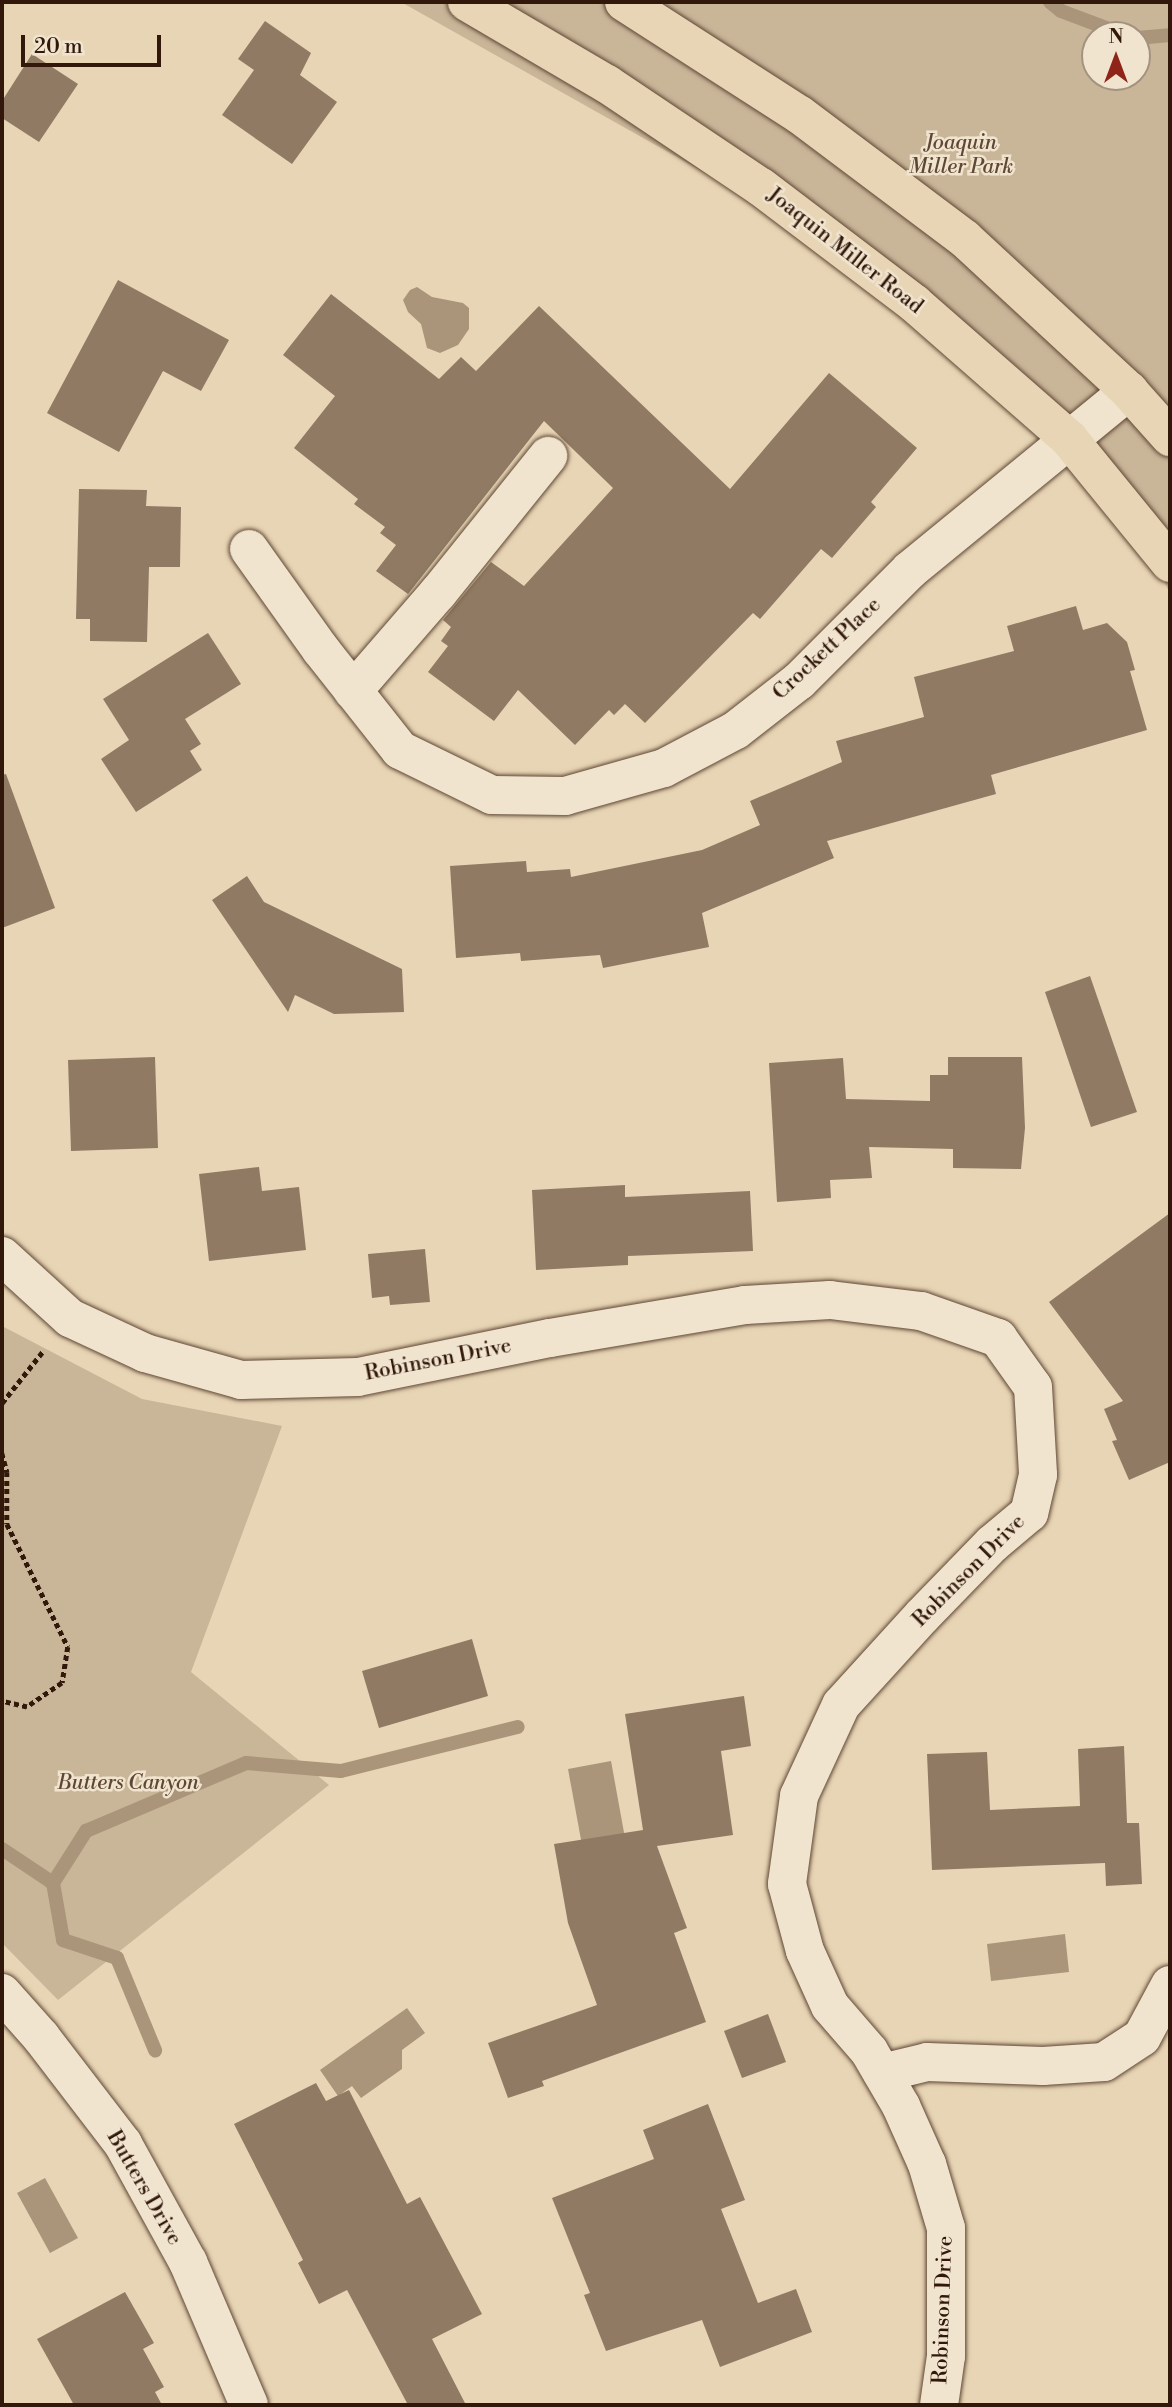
<!DOCTYPE html>
<html>
<head>
<meta charset="utf-8">
<style>
	body { margin:0 }
	#map { position:relative; width:1172px; height:2407px; overflow:hidden; background:#e8d5b5; font-family:"Libre Bodoni",serif }
	div>[style] { position:absolute }
	[style*='--x'] { left:calc(var(--x)*1px); top:calc(var(--y)*1px); width:calc(var(--w)*1px); rotate:calc(var(--a)*1deg) }
	.green>* { inset:0; background:#c9b598 }
	.water>* { inset:0; background:#aa957b }
	.stream>* { height:14px; margin:-7px; padding:0 7px; transform-origin:7px; border-radius:7px; background:#aa957b }
	.building>* { inset:0; background:#907a63 }
	.path>* { height:4.5px; margin-top:-2.25px; transform-origin:0; background:repeating-linear-gradient(90deg,#31180a 0 5px,transparent 0 8.5px) }
	.roads { filter:drop-shadow(0 0 2px #5f4735) drop-shadow(0 0 2px #5f4735) }
	.minor>* { height:38px; margin:-19px; padding:0 19px; transform-origin:19px; border-radius:19px; background:#f0e4cf }
	.major>* { height:38px; margin:-19px; padding:0 19px; transform-origin:19px; border-radius:19px; background:#e8d5b5 }
	span { translate:-50% -50%; white-space:nowrap; text-align:center; line-height:1.15; -webkit-text-stroke:5px #f0e4cf; paint-order:stroke }
	.park-label { font-size:21px; color:#5f4735; font-style:italic }
	.street-label { font-size:21px; color:#31180a }
	.frame { position:absolute; inset:0; border:4px solid #31180a; pointer-events:none }
	.north { position:absolute; left:1081px; top:21px; width:70px; height:70px; box-sizing:border-box; background:#f0e4cf; border:2px solid #a49280; border-radius:50%; rotate:0deg; font-size:19px; font-weight:700; line-height:28px; text-align:center; color:#31180a }
	.north::after { content:''; display:block; margin:auto; width:24px; height:32px; background:#8f2418; clip-path:polygon(50% 0,100% 100%,50% 72%,0 100%) }
	.scale { position:absolute; left:21px; top:35px; width:140px; height:32px; box-sizing:border-box; border:4px solid #31180a; border-top:0; padding-left:9px; font-size:21px; line-height:24px; white-space:nowrap; color:#31180a; -webkit-text-stroke:5px #f0e4cf; paint-order:stroke }
</style>
</head>
<body>
<div id="map">
	<div class="green">
		<div style="clip-path:polygon(evenodd,401px 2px,1170px 2px,1170px 594px,1155px 562px,990px 372px,814px 234px,401px 2px,1095px 35px,1137px 35px,1137px 77px,1095px 77px,1095px 35px)"></div>
		<div style="clip-path:polygon(2px 1326px,142px 1399px,282px 1426px,191px 1672px,329px 1785px,58px 2000px,2px 1943px)"></div>
	</div>
	<div class="water">
		<div style="clip-path:polygon(417px 287px,432px 297px,463px 303px,469px 308px,469px 329px,458px 345px,440px 353px,427px 348px,421px 324px,408px 312px,403px 300px,410px 290px)"></div>
		<div style="clip-path:polygon(611px 1761px,627px 1849px,584px 1856px,568px 1769px)"></div>
		<div style="clip-path:polygon(1065px 1934px,1069px 1972px,991px 1981px,987px 1944px)"></div>
		<div style="clip-path:polygon(407px 2008px,425px 2033px,402px 2050px,402px 2069px,361px 2098px,352px 2086px,338px 2096px,320px 2070px)"></div>
		<div style="clip-path:polygon(45px 2178px,78px 2238px,50px 2253px,17px 2193px)"></div>
	</div>
	<div class="stream">
		<div style="--x:1050;--y:2;--w:14;--a:39"></div>
		<div style="--x:1061;--y:11;--w:68;--a:20.6"></div>
		<div style="--x:1137;--y:38;--w:33;--a:-5"></div>
		<div style="--x:2;--y:1849;--w:61;--a:33.7"></div>
		<div style="--x:53;--y:1883;--w:58;--a:80"></div>
		<div style="--x:63;--y:1940;--w:57;--a:18.4"></div>
		<div style="--x:117;--y:1958;--w:100;--a:67.6"></div>
		<div style="--x:53;--y:1883;--w:62;--a:-57.6"></div>
		<div style="--x:86;--y:1831;--w:174;--a:-23"></div>
		<div style="--x:246;--y:1763;--w:95;--a:4.8"></div>
		<div style="--x:341;--y:1771;--w:182;--a:-14"></div>
	</div>
	<div class="building">
		<div style="clip-path:polygon(265px 21px,311px 53px,300px 75px,337px 102px,292px 164px,222px 115px,254px 70px,238px 59px)"></div>
		<div style="clip-path:polygon(32px 54px,78px 84px,39px 142px,2px 118px,2px 101px)"></div>
		<div style="clip-path:polygon(118px 280px,229px 340px,201px 391px,163px 371px,119px 452px,47px 413px)"></div>
		<div style="clip-path:polygon(331px 294px,439px 379px,461px 357px,476px 371px,539px 306px,730px 489px,829px 373px,917px 448px,871px 502px,876px 507px,832px 558px,821px 549px,760px 619px,753px 613px,645px 723px,625px 704px,614px 715px,609px 710px,575px 745px,518px 690px,494px 721px,428px 672px,448px 646px,441px 641px,451px 627px,443px 620px,491px 562px,524px 586px,613px 488px,544px 421px,408px 594px,376px 571px,396px 545px,380px 533px,385px 527px,354px 504px,358px 499px,294px 448px,335px 396px,283px 355px)"></div>
		<div style="clip-path:polygon(79px 489px,147px 490px,146px 506px,181px 507px,180px 567px,149px 567px,147px 642px,90px 641px,90px 619px,76px 619px)"></div>
		<div style="clip-path:polygon(1076px 606px,1083px 630px,1107px 623px,1127px 642px,1135px 670px,1130px 671px,1147px 730px,991px 775px,996px 794px,827px 841px,834px 858px,702px 913px,709px 947px,603px 968px,600px 955px,521px 961px,520px 953px,456px 958px,450px 866px,526px 861px,527px 872px,570px 869px,571px 877px,702px 850px,760px 825px,750px 801px,842px 762px,836px 741px,924px 717px,914px 677px,1014px 651px,1007px 626px)"></div>
		<div style="clip-path:polygon(208px 633px,241px 684px,185px 719px,201px 744px,190px 751px,202px 770px,136px 812px,101px 759px,129px 740px,103px 699px)"></div>
		<div style="clip-path:polygon(6px 774px,55px 908px,2px 928px,2px 775px)"></div>
		<div style="clip-path:polygon(247px 876px,264px 902px,402px 969px,404px 1012px,334px 1014px,295px 995px,288px 1012px,212px 900px)"></div>
		<div style="clip-path:polygon(1090px 976px,1137px 1112px,1091px 1127px,1045px 992px)"></div>
		<div style="clip-path:polygon(155px 1057px,158px 1148px,71px 1151px,68px 1060px)"></div>
		<div style="clip-path:polygon(948px 1057px,1022px 1057px,1025px 1128px,1021px 1169px,953px 1168px,953px 1149px,869px 1147px,872px 1178px,830px 1180px,831px 1198px,777px 1202px,769px 1063px,843px 1058px,846px 1099px,930px 1101px,930px 1075px,948px 1075px)"></div>
		<div style="clip-path:polygon(259px 1167px,262px 1191px,299px 1187px,306px 1250px,209px 1261px,199px 1174px)"></div>
		<div style="clip-path:polygon(625px 1185px,625px 1197px,750px 1191px,753px 1251px,628px 1256px,628px 1265px,536px 1270px,532px 1190px)"></div>
		<div style="clip-path:polygon(1170px 1213px,1170px 1462px,1129px 1480px,1112px 1441px,1117px 1440px,1104px 1409px,1123px 1401px,1049px 1302px)"></div>
		<div style="clip-path:polygon(425px 1249px,430px 1302px,390px 1305px,389px 1296px,372px 1298px,368px 1254px)"></div>
		<div style="clip-path:polygon(472px 1639px,488px 1696px,379px 1728px,362px 1671px)"></div>
		<div style="clip-path:polygon(744px 1696px,751px 1746px,721px 1751px,733px 1835px,657px 1846px,687px 1928px,674px 1933px,706px 2022px,542px 2081px,544px 2086px,508px 2098px,488px 2043px,597px 2005px,568px 1923px,554px 1844px,643px 1830px,625px 1714px)"></div>
		<div style="clip-path:polygon(1124px 1746px,1127px 1823px,1139px 1823px,1142px 1884px,1106px 1886px,1105px 1863px,932px 1870px,927px 1754px,987px 1752px,990px 1810px,1080px 1806px,1078px 1749px)"></div>
		<div style="clip-path:polygon(768px 2014px,786px 2062px,742px 2078px,724px 2031px)"></div>
		<div style="clip-path:polygon(316px 2083px,326px 2101px,349px 2090px,407px 2204px,420px 2197px,482px 2314px,432px 2339px,466px 2405px,408px 2405px,347px 2290px,319px 2304px,298px 2263px,303px 2260px,234px 2124px)"></div>
		<div style="clip-path:polygon(708px 2104px,745px 2200px,721px 2209px,758px 2303px,796px 2289px,812px 2332px,720px 2367px,702px 2320px,606px 2351px,584px 2295px,590px 2293px,552px 2198px,654px 2159px,643px 2130px)"></div>
		<div style="clip-path:polygon(125px 2292px,154px 2343px,143px 2349px,164px 2387px,155px 2392px,162px 2405px,74px 2405px,37px 2339px)"></div>
	</div>
	<div class="path">
		<div style="--x:2;--y:1403;--w:66;--a:-51.7"></div>
		<div style="--x:2;--y:1453;--w:20;--a:75"></div>
		<div style="--x:7;--y:1472;--w:52;--a:90"></div>
		<div style="--x:7;--y:1524;--w:137;--a:63.6"></div>
		<div style="--x:68;--y:1647;--w:36;--a:99"></div>
		<div style="--x:62;--y:1683;--w:42;--a:145.6"></div>
		<div style="--x:27;--y:1707;--w:26;--a:-167"></div>
	</div>
	<div class="roads">
		<div class="minor">
			<div style="--x:249;--y:549;--w:124;--a:54.5"></div>
			<div style="--x:321;--y:650;--w:127;--a:51.7"></div>
			<div style="--x:400;--y:750;--w:102;--a:26.1"></div>
			<div style="--x:492;--y:795;--w:73;--a:0.8"></div>
			<div style="--x:565;--y:796;--w:103;--a:-15.8"></div>
			<div style="--x:664;--y:768;--w:81;--a:-27.8"></div>
			<div style="--x:736;--y:730;--w:80;--a:-37.9"></div>
			<div style="--x:799;--y:681;--w:157;--a:-45"></div>
			<div style="--x:910;--y:570;--w:283;--a:-39.3"></div>
			<div style="--x:353;--y:691;--w:130;--a:-49.1"></div>
			<div style="--x:438;--y:593;--w:176;--a:-51.2"></div>
			<div style="--x:2;--y:1256;--w:92;--a:42.4"></div>
			<div style="--x:70;--y:1318;--w:83;--a:25"></div>
			<div style="--x:145;--y:1353;--w:100;--a:15.7"></div>
			<div style="--x:241;--y:1380;--w:117;--a:-1.5"></div>
			<div style="--x:358;--y:1377;--w:196;--a:-11.5"></div>
			<div style="--x:550;--y:1338;--w:198;--a:-9.6"></div>
			<div style="--x:745;--y:1305;--w:85;--a:-3.4"></div>
			<div style="--x:830;--y:1300;--w:92;--a:6.9"></div>
			<div style="--x:921;--y:1311;--w:82;--a:19.3"></div>
			<div style="--x:998;--y:1338;--w:60;--a:54.5"></div>
			<div style="--x:1033;--y:1387;--w:88;--a:86.7"></div>
			<div style="--x:1038;--y:1475;--w:39;--a:103"></div>
			<div style="--x:1029;--y:1513;--w:48;--a:140"></div>
			<div style="--x:992;--y:1544;--w:100;--a:134.2"></div>
			<div style="--x:922;--y:1616;--w:120;--a:132.3"></div>
			<div style="--x:841;--y:1705;--w:100;--a:114.8"></div>
			<div style="--x:799;--y:1796;--w:89;--a:97.8"></div>
			<div style="--x:787;--y:1884;--w:69;--a:75"></div>
			<div style="--x:805;--y:1951;--w:60;--a:65.6"></div>
			<div style="--x:830;--y:2006;--w:60;--a:49.1"></div>
			<div style="--x:869;--y:2051;--w:64;--a:59.8"></div>
			<div style="--x:901;--y:2106;--w:64;--a:65.9"></div>
			<div style="--x:927;--y:2164;--w:67;--a:73.5"></div>
			<div style="--x:946;--y:2228;--w:128;--a:90"></div>
			<div style="--x:946;--y:2356;--w:49;--a:98.1"></div>
			<div style="--x:2;--y:1993;--w:59;--a:48.4"></div>
			<div style="--x:41;--y:2037;--w:135;--a:52.5"></div>
			<div style="--x:123;--y:2144;--w:135;--a:61.2"></div>
			<div style="--x:188;--y:2262;--w:155;--a:66.9"></div>
			<div style="--x:882;--y:2073;--w:46;--a:-13.7"></div>
			<div style="--x:927;--y:2062;--w:116;--a:2"></div>
			<div style="--x:1043;--y:2066;--w:61;--a:-3.8"></div>
			<div style="--x:1104;--y:2062;--w:45;--a:-33.3"></div>
			<div style="--x:1142;--y:2037;--w:59;--a:-61.7"></div>
		</div>
		<div class="major">
			<div style="--x:467;--y:2;--w:162;--a:30.4"></div>
			<div style="--x:607;--y:84;--w:185;--a:33.8"></div>
			<div style="--x:761;--y:187;--w:193;--a:37.2"></div>
			<div style="--x:915;--y:304;--w:205;--a:41.2"></div>
			<div style="--x:1069;--y:439;--w:160;--a:50.8"></div>
			<div style="--x:624;--y:2;--w:209;--a:32.7"></div>
			<div style="--x:800;--y:115;--w:206;--a:36.9"></div>
			<div style="--x:965;--y:239;--w:224;--a:42.8"></div>
			<div style="--x:1129;--y:391;--w:62;--a:48.3"></div>
		</div>
	</div>
	<div class="park-label">
		<span style="left:961px;top:155px">Joaquin<br>Miller Park</span>
		<span style="left:128px;top:1783px">Butters Canyon</span>
	</div>
	<div class="street-label">
		<span style="left:845px;top:251px;rotate:38deg">Joaquin Miller Road</span>
		<span style="left:827px;top:649px;rotate:-43deg">Crockett Place</span>
		<span style="left:438px;top:1360px;rotate:-11deg">Robinson Drive</span>
		<span style="left:969px;top:1571px;rotate:-45deg">Robinson Drive</span>
		<span style="left:144px;top:2188px;rotate:60deg">Butters Drive</span>
		<span style="left:943px;top:2310px;rotate:-88deg">Robinson Drive</span>
	</div>
	<div class="frame"></div>
	<div class="north">N</div>
	<div class="scale">20 m</div>
</div>
</body>
</html>
